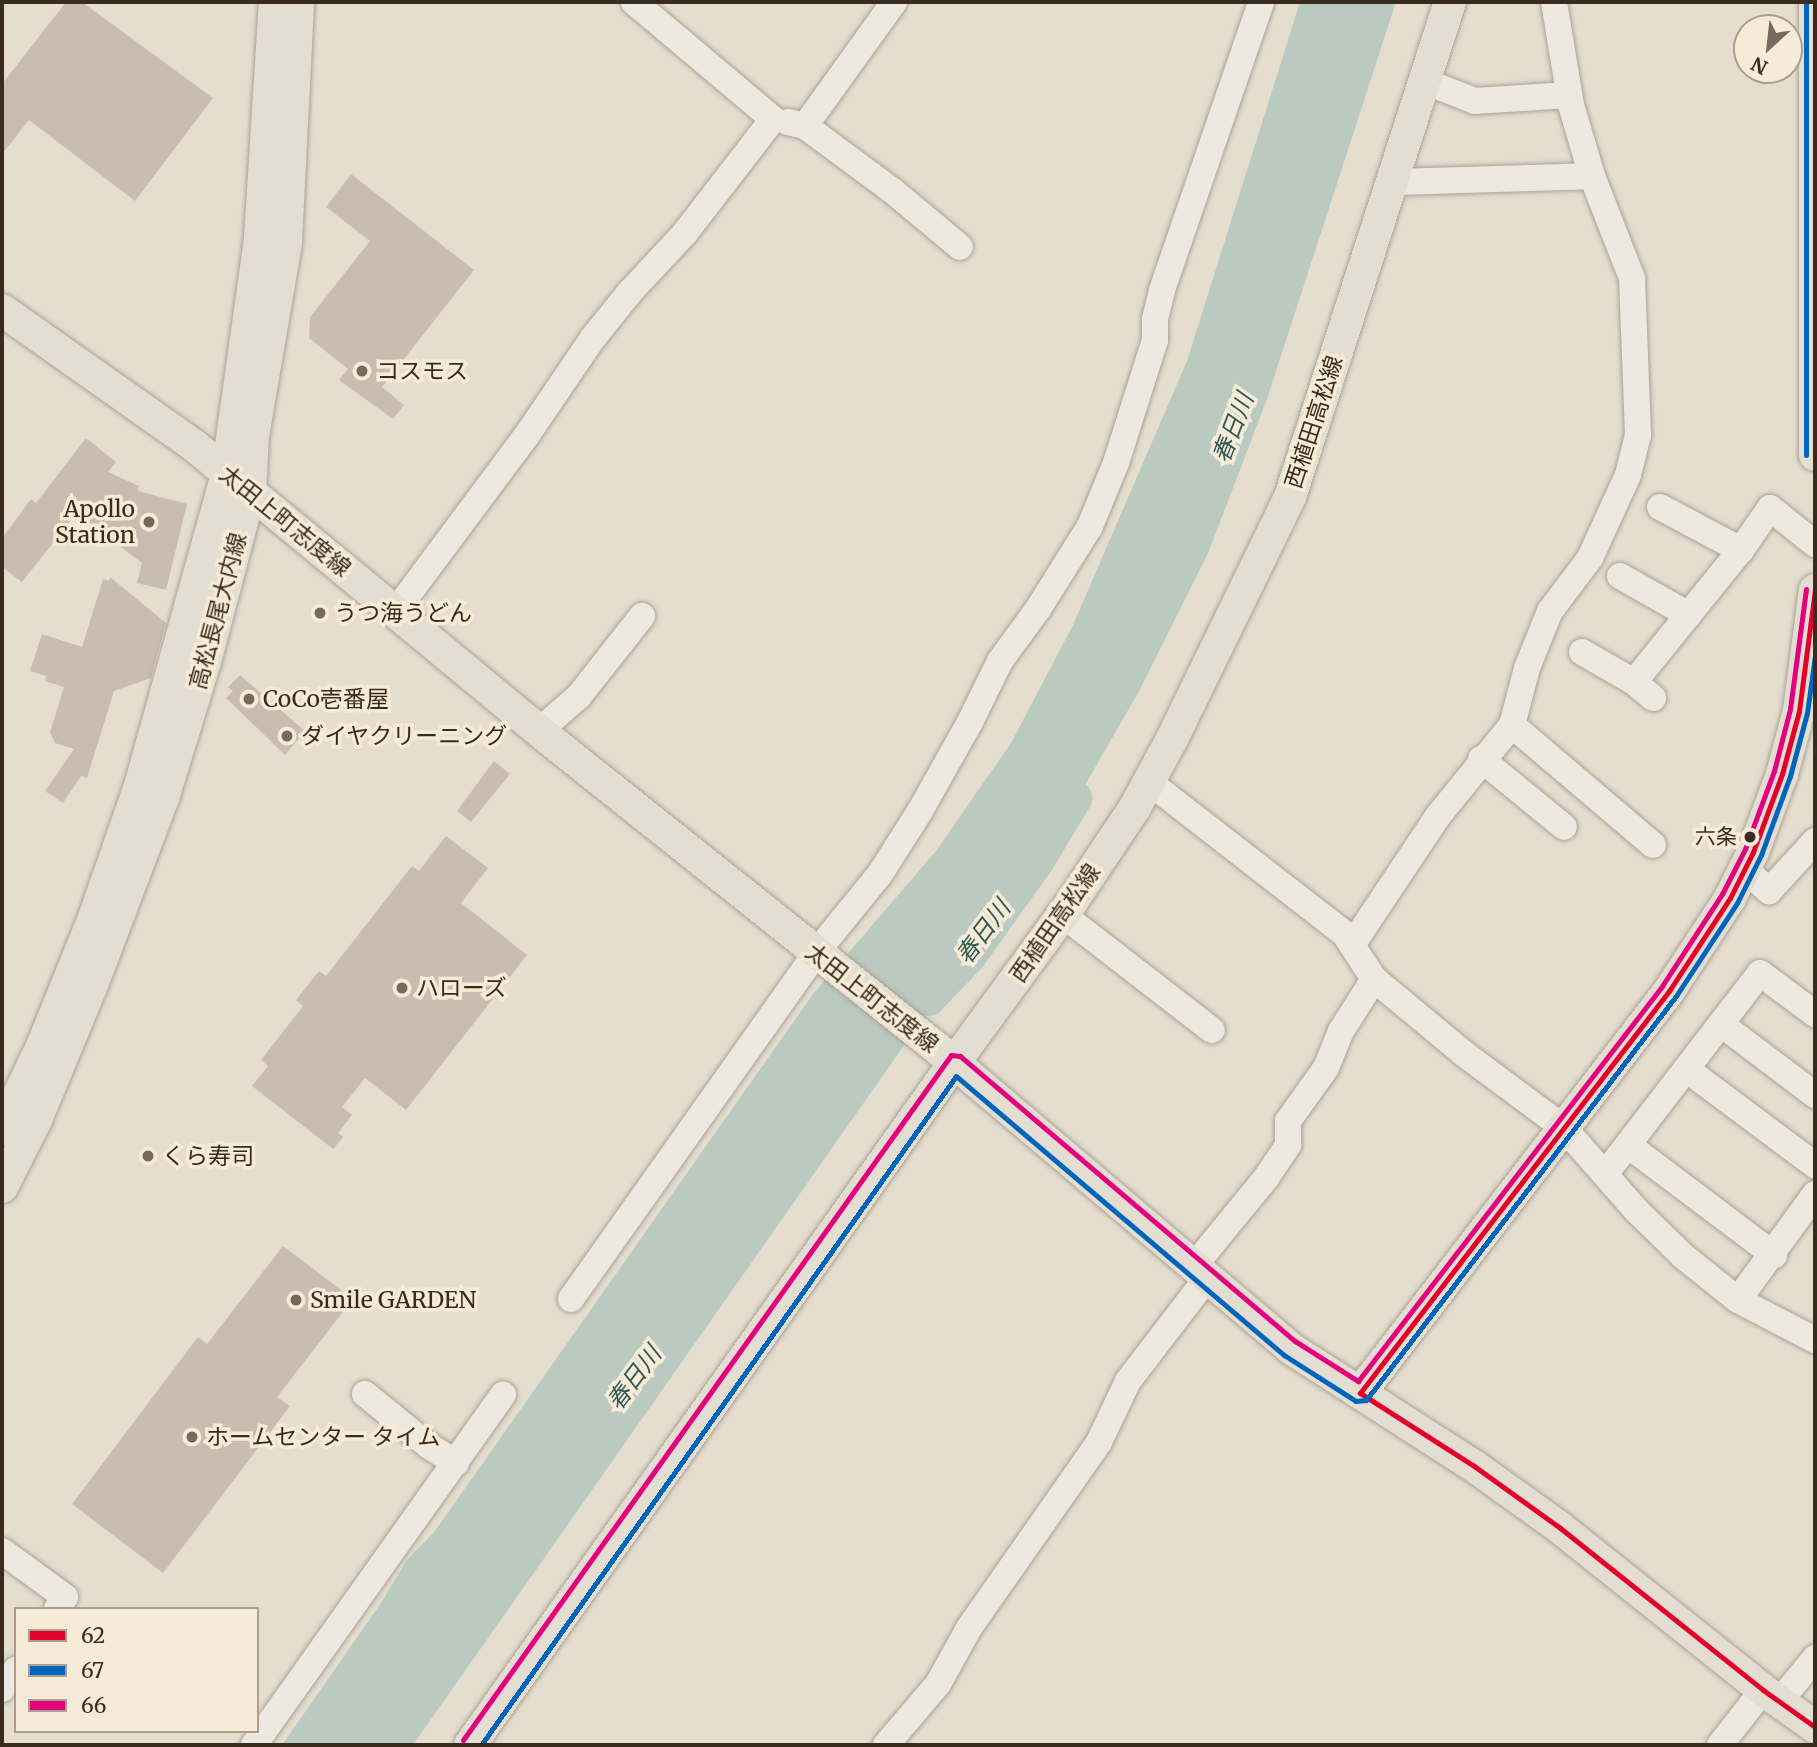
<!DOCTYPE html>
<html>
<head>
<meta charset="utf-8">
<style>
	body { margin:0 }
	#map { position:relative; width:1817px; height:1747px; overflow:hidden; background:#e5decf; font-family:Merriweather,"Noto Sans JP",serif }
	div>[style] { position:absolute }
	[style*='--x'] { left:calc(var(--x)*1px); top:calc(var(--y)*1px); width:calc(var(--w)*1px); rotate:calc(var(--a)*1deg) }
	.water>* { inset:0; background:#bacac0 }
	.river>* { height:35px; margin:-17.5px; padding:0 17.5px; transform-origin:17.5px; border-radius:17.5px; background:#bacac0 }
	.building>* { inset:0; background:#c9bcb0 }
	.roads { filter:drop-shadow(0 0 2px #aaa398) drop-shadow(0 0 2px #aaa398) }
	.minor>* { height:26px; margin:-13px; padding:0 13px; transform-origin:13px; border-radius:13px; background:#eee9e0 }
	.major>* { height:32px; margin:-16px; padding:0 16px; transform-origin:16px; border-radius:16px; background:#e4ded2 }
	.bus-1>* { height:5px; margin:-2.5px; padding:0 2.5px; transform-origin:2.5px; border-radius:2.5px; background:#e4002b }
	.bus-2>* { height:5px; margin:-2.5px; padding:0 2.5px; transform-origin:2.5px; border-radius:2.5px; background:#0065bd }
	.bus-3>* { height:5px; margin:-2.5px; padding:0 2.5px; transform-origin:2.5px; border-radius:2.5px; background:#e5007d }
	.dots>* { width:19px; height:19px; translate:-50% -50%; box-sizing:border-box; border:4px solid #f6ebd6; border-radius:50% }
	span { translate:-50% -50%; white-space:nowrap; text-align:center; line-height:1.15; -webkit-text-stroke:7px #f6ebd6; paint-order:stroke }
	.bus-label { font-size:21px; color:#3a2b1f }
	.right { translate:-100% -50%; text-align:right }
	.poi-label { font-size:23px; color:#3a2b1f }
	.left { translate:0 -50%; text-align:left }
	.street-label { font-size:23px; color:#3a2b1f }
	.water-label { font-size:24px; color:#2f5955; font-style:italic }
	.frame { position:absolute; inset:0; border:4px solid #3a2b1f; pointer-events:none }
	.legend { position:absolute; left:14px; top:1607px; width:245px; height:126px; box-sizing:border-box; background:#f6ebd6; border:2px solid #ab9e8d; margin:0; padding:9px 12px; list-style:none; font-size:21px; color:#3a2b1f }
	.legend li { display:flex; align-items:center; gap:14px; height:35px }
	.legend b { width:35px; border:2px solid #ab9e8d }
	.north { position:absolute; left:1733px; top:14px; width:70px; height:70px; box-sizing:border-box; background:#f6ebd6; border:2px solid #ab9e8d; border-radius:50%; rotate:207deg; font-size:19px; font-weight:700; line-height:28px; text-align:center; color:#3a2b1f }
	.north::after { content:''; display:block; margin:auto; width:24px; height:32px; background:#766a5d; clip-path:polygon(50% 0,100% 100%,50% 72%,0 100%) }
</style>
</head>
<body>
<div id="map">
	<div class="water">
		<div style="clip-path:polygon(1300px 2px,1396px 2px,1267px 399px,1209px 551px,1138px 693px,1077px 799px,413px 1745px,282px 1745px,379px 1606px,407px 1560px,435px 1531px,813px 994px,936px 851px,1011px 743px,1073px 625px,1187px 361px)"></div>
	</div>
	<div class="river">
		<div style="--x:928;--y:998;--w:58;--a:-46.4"></div>
		<div style="--x:968;--y:956;--w:117;--a:-54.4"></div>
		<div style="--x:1036;--y:861;--w:74;--a:-58.9"></div>
	</div>
	<div class="building">
		<div style="clip-path:polygon(66px 2px,82px 2px,213px 98px,135px 201px,29px 120px,2px 154px,2px 84px)"></div>
		<div style="clip-path:polygon(351px 174px,474px 270px,382px 387px,404px 405px,393px 419px,339px 380px,348px 369px,309px 338px,310px 317px,370px 241px,326px 207px)"></div>
		<div style="clip-path:polygon(86px 438px,116px 462px,108px 472px,139px 486px,138px 491px,187px 504px,166px 590px,137px 583px,142px 563px,76px 514px,22px 582px,2px 567px,2px 538px,31px 499px,36px 503px)"></div>
		<div style="clip-path:polygon(110px 577px,166px 623px,151px 678px,114px 691px,87px 778px,81px 776px,63px 803px,45px 791px,74px 749px,55px 743px,50px 732px,64px 687px,45px 681px,46px 676px,30px 671px,42px 634px,82px 647px,103px 579px,109px 581px)"></div>
		<div style="clip-path:polygon(240px 675px,305px 731px,285px 755px,226px 698px,233px 691px,228px 687px)"></div>
		<div style="clip-path:polygon(494px 761px,510px 774px,471px 822px,457px 811px)"></div>
		<div style="clip-path:polygon(446px 836px,488px 868px,461px 903px,527px 955px,406px 1110px,365px 1078px,342px 1107px,352px 1115px,338px 1133px,343px 1137px,333px 1149px,252px 1086px,268px 1066px,261px 1060px,303px 1006px,296px 1000px,319px 971px,326px 976px,412px 866px,419px 871px)"></div>
		<div style="clip-path:polygon(283px 1246px,353px 1299px,277px 1397px,290px 1406px,163px 1573px,72px 1504px,198px 1337px,207px 1344px)"></div>
	</div>
	<div class="roads">
		<div class="minor">
			<div style="--x:1554;--y:2;--w:104;--a:80.6"></div>
			<div style="--x:1571;--y:105;--w:74;--a:73.5"></div>
			<div style="--x:1592;--y:176;--w:110;--a:68.6"></div>
			<div style="--x:1632;--y:278;--w:157;--a:87.8"></div>
			<div style="--x:1638;--y:435;--w:41;--a:104"></div>
			<div style="--x:1628;--y:475;--w:91;--a:114.6"></div>
			<div style="--x:1590;--y:558;--w:66;--a:127"></div>
			<div style="--x:1550;--y:611;--w:61;--a:112"></div>
			<div style="--x:1527;--y:668;--w:59;--a:104.7"></div>
			<div style="--x:1512;--y:725;--w:185;--a:40.4"></div>
			<div style="--x:1424;--y:81;--w:55;--a:21.4"></div>
			<div style="--x:1475;--y:101;--w:94;--a:-3.7"></div>
			<div style="--x:788;--y:122;--w:17;--a:13"></div>
			<div style="--x:805;--y:126;--w:153;--a:-54.3"></div>
			<div style="--x:805;--y:126;--w:109;--a:36.5"></div>
			<div style="--x:893;--y:191;--w:87;--a:39.9"></div>
			<div style="--x:1392;--y:182;--w:200;--a:-1.7"></div>
			<div style="--x:1660;--y:507;--w:92;--a:28"></div>
			<div style="--x:1620;--y:576;--w:79;--a:29.5"></div>
			<div style="--x:395;--y:612;--w:221;--a:-53.3"></div>
			<div style="--x:527;--y:435;--w:117;--a:-55.8"></div>
			<div style="--x:593;--y:338;--w:59;--a:-51.2"></div>
			<div style="--x:630;--y:292;--w:81;--a:-47"></div>
			<div style="--x:685;--y:233;--w:144;--a:-52.3"></div>
			<div style="--x:773;--y:119;--w:182;--a:-139.9"></div>
			<div style="--x:1582;--y:652;--w:60;--a:30"></div>
			<div style="--x:1634;--y:682;--w:170;--a:-51"></div>
			<div style="--x:1741;--y:550;--w:51;--a:-55.4"></div>
			<div style="--x:1770;--y:508;--w:58;--a:38.7"></div>
			<div style="--x:1634;--y:682;--w:25;--a:40"></div>
			<div style="--x:539;--y:731;--w:53;--a:-41.2"></div>
			<div style="--x:579;--y:696;--w:102;--a:-51.8"></div>
			<div style="--x:1481;--y:759;--w:107;--a:39.3"></div>
			<div style="--x:1149;--y:782;--w:247;--a:37.8"></div>
			<div style="--x:1344;--y:933;--w:55;--a:56.9"></div>
			<div style="--x:1374;--y:979;--w:116;--a:39.7"></div>
			<div style="--x:1463;--y:1053;--w:126;--a:36.6"></div>
			<div style="--x:1564;--y:1128;--w:111;--a:48.7"></div>
			<div style="--x:1637;--y:1211;--w:64;--a:44.4"></div>
			<div style="--x:1683;--y:1256;--w:70;--a:38.7"></div>
			<div style="--x:1738;--y:1300;--w:87;--a:27.5"></div>
			<div style="--x:1745;--y:869;--w:33;--a:43"></div>
			<div style="--x:1769;--y:891;--w:68;--a:-47.4"></div>
			<div style="--x:1063;--y:915;--w:188;--a:37.7"></div>
			<div style="--x:1352;--y:945;--w:155;--a:-56.3"></div>
			<div style="--x:1438;--y:816;--w:117;--a:-50.9"></div>
			<div style="--x:1721;--y:1024;--w:118;--a:37.1"></div>
			<div style="--x:1686;--y:1069;--w:161;--a:36.7"></div>
			<div style="--x:1628;--y:1145;--w:183;--a:37"></div>
			<div style="--x:1606;--y:1173;--w:252;--a:-52.4"></div>
			<div style="--x:1760;--y:973;--w:69;--a:36.7"></div>
			<div style="--x:1194;--y:1266;--w:114;--a:-50.7"></div>
			<div style="--x:1266;--y:1178;--w:40;--a:-56"></div>
			<div style="--x:1288;--y:1145;--w:24;--a:-90"></div>
			<div style="--x:1288;--y:1121;--w:65;--a:-54.4"></div>
			<div style="--x:1326;--y:1068;--w:40;--a:-68"></div>
			<div style="--x:1341;--y:1031;--w:62;--a:-57.6"></div>
			<div style="--x:571;--y:1299;--w:423;--a:-54.7"></div>
			<div style="--x:815;--y:954;--w:103;--a:-50.9"></div>
			<div style="--x:880;--y:874;--w:75;--a:-57.6"></div>
			<div style="--x:920;--y:811;--w:102;--a:-60.7"></div>
			<div style="--x:970;--y:722;--w:68;--a:-63.8"></div>
			<div style="--x:1000;--y:661;--w:64;--a:-53.8"></div>
			<div style="--x:1038;--y:609;--w:98;--a:-57.9"></div>
			<div style="--x:1090;--y:526;--w:68;--a:-67.6"></div>
			<div style="--x:1116;--y:463;--w:129;--a:-72.4"></div>
			<div style="--x:1155;--y:340;--w:21;--a:-90"></div>
			<div style="--x:1155;--y:319;--w:30;--a:-76"></div>
			<div style="--x:1162;--y:290;--w:305;--a:-71"></div>
			<div style="--x:1738;--y:1300;--w:131;--a:-54"></div>
			<div style="--x:365;--y:1394;--w:82;--a:39.1"></div>
			<div style="--x:429;--y:1446;--w:32;--a:32"></div>
			<div style="--x:2;--y:1551;--w:78;--a:36.1"></div>
			<div style="--x:65;--y:1597;--w:14;--a:124"></div>
			<div style="--x:2;--y:1689;--w:24;--a:-54"></div>
			<div style="--x:1779;--y:1702;--w:57;--a:-50.7"></div>
			<div style="--x:254;--y:1745;--w:430;--a:-54.6"></div>
			<div style="--x:886;--y:1745;--w:80;--a:-49.6"></div>
			<div style="--x:938;--y:1684;--w:64;--a:-61"></div>
			<div style="--x:969;--y:1628;--w:227;--a:-55"></div>
			<div style="--x:1099;--y:1442;--w:68;--a:-64.6"></div>
			<div style="--x:1128;--y:1381;--w:130;--a:-52.5"></div>
			<div style="--x:1720;--y:1745;--w:70;--a:-52"></div>
		</div>
		<div class="major">
			<div style="--x:1815;--y:2;--w:453;--a:90"></div>
			<div style="--x:2;--y:310;--w:237;--a:35.2"></div>
			<div style="--x:196;--y:447;--w:445;--a:39.6"></div>
			<div style="--x:539;--y:731;--w:510;--a:38.55"></div>
			<div style="--x:938;--y:1049;--w:462;--a:40.3"></div>
			<div style="--x:1290;--y:1348;--w:219;--a:32.7"></div>
			<div style="--x:1474;--y:1466;--w:105;--a:35.7"></div>
			<div style="--x:1559;--y:1527;--w:261;--a:38.6"></div>
			<div style="--x:1763;--y:1690;--w:64;--a:35.4"></div>
			<div style="--x:2;--y:1130;--w:95;--a:-64.5"></div>
			<div style="--x:43;--y:1044;--w:139;--a:-68"></div>
			<div style="--x:95;--y:915;--w:137;--a:-70.8"></div>
			<div style="--x:140;--y:786;--w:324;--a:-74.4"></div>
			<div style="--x:227;--y:474;--w:238;--a:-82"></div>
			<div style="--x:260;--y:238;--w:236;--a:-86.4"></div>
			<div style="--x:2;--y:1187;--w:75;--a:-63.1"></div>
			<div style="--x:36;--y:1120;--w:146;--a:-67.5"></div>
			<div style="--x:92;--y:985;--w:203;--a:-69.2"></div>
			<div style="--x:164;--y:795;--w:139;--a:-72.9"></div>
			<div style="--x:205;--y:662;--w:176;--a:-75.2"></div>
			<div style="--x:250;--y:492;--w:56;--a:-86.9"></div>
			<div style="--x:253;--y:436;--w:197;--a:-80.3"></div>
			<div style="--x:286;--y:242;--w:240;--a:-87.1"></div>
			<div style="--x:1360;--y:1393;--w:507;--a:-52.45"></div>
			<div style="--x:1669;--y:991;--w:111;--a:-56.7"></div>
			<div style="--x:1730;--y:898;--w:51;--a:-63.4"></div>
			<div style="--x:1753;--y:852;--w:83;--a:-69.6"></div>
			<div style="--x:1782;--y:774;--w:65;--a:-74.9"></div>
			<div style="--x:1799;--y:711;--w:122;--a:-82.5"></div>
			<div style="--x:470;--y:1745;--w:836;--a:-54.64"></div>
			<div style="--x:954;--y:1063;--w:195;--a:-53.8"></div>
			<div style="--x:1069;--y:906;--w:117;--a:-56.2"></div>
			<div style="--x:1134;--y:809;--w:80;--a:-61.5"></div>
			<div style="--x:1172;--y:739;--w:269;--a:-64"></div>
			<div style="--x:1290;--y:497;--w:520;--a:-72.09"></div>
		</div>
	</div>
	<div class="bus-1">
		<div style="--x:1815;--y:2;--w:453;--a:90"></div>
		<div style="--x:1360;--y:1393;--w:507;--a:-52.45"></div>
		<div style="--x:1669;--y:991;--w:111;--a:-56.7"></div>
		<div style="--x:1730;--y:898;--w:51;--a:-63.4"></div>
		<div style="--x:1753;--y:852;--w:83;--a:-69.6"></div>
		<div style="--x:1782;--y:774;--w:65;--a:-74.9"></div>
		<div style="--x:1799;--y:711;--w:122;--a:-82.5"></div>
		<div style="--x:1360;--y:1393;--w:135;--a:32.6"></div>
		<div style="--x:1474;--y:1466;--w:105;--a:35.7"></div>
		<div style="--x:1559;--y:1527;--w:261;--a:38.6"></div>
		<div style="--x:1763;--y:1690;--w:64;--a:35.4"></div>
	</div>
	<div class="bus-2">
		<div style="--x:1806;--y:2;--w:453;--a:90"></div>
		<div style="--x:481;--y:1745;--w:820;--a:-54.62"></div>
		<div style="--x:956;--y:1076;--w:431;--a:40.4"></div>
		<div style="--x:1284;--y:1355;--w:85;--a:32.6"></div>
		<div style="--x:1356;--y:1401;--w:10;--a:-6"></div>
		<div style="--x:1366;--y:1400;--w:509;--a:-52.5"></div>
		<div style="--x:1676;--y:996;--w:111;--a:-56.7"></div>
		<div style="--x:1737;--y:903;--w:54;--a:-63.4"></div>
		<div style="--x:1761;--y:855;--w:84;--a:-69.8"></div>
		<div style="--x:1790;--y:776;--w:65;--a:-74.9"></div>
		<div style="--x:1807;--y:713;--w:59;--a:-82.1"></div>
	</div>
	<div class="bus-3">
		<div style="--x:463;--y:1740;--w:841;--a:-54.53"></div>
		<div style="--x:951;--y:1055;--w:9;--a:6"></div>
		<div style="--x:960;--y:1056;--w:440;--a:40.4"></div>
		<div style="--x:1295;--y:1341;--w:75;--a:32.4"></div>
		<div style="--x:1358;--y:1381;--w:498;--a:-52.4"></div>
		<div style="--x:1662;--y:986;--w:110;--a:-56.9"></div>
		<div style="--x:1722;--y:894;--w:51;--a:-62.9"></div>
		<div style="--x:1745;--y:849;--w:83;--a:-69.6"></div>
		<div style="--x:1774;--y:771;--w:64;--a:-75.5"></div>
		<div style="--x:1790;--y:709;--w:121;--a:-82.4"></div>
	</div>
	<div class="dots">
		<div style="left:362px;top:371px;background:#766a5d"></div>
		<div style="left:149px;top:522px;background:#766a5d"></div>
		<div style="left:320px;top:613px;background:#766a5d"></div>
		<div style="left:249px;top:699px;background:#766a5d"></div>
		<div style="left:287px;top:736px;background:#766a5d"></div>
		<div style="left:1750px;top:837px;background:#3a2b1f"></div>
		<div style="left:402px;top:988px;background:#766a5d"></div>
		<div style="left:148px;top:1156px;background:#766a5d"></div>
		<div style="left:296px;top:1300px;background:#766a5d"></div>
		<div style="left:192px;top:1437px;background:#766a5d"></div>
	</div>
	<div class="bus-label">
		<span class="right" style="left:1737px;top:837px">六条</span>
	</div>
	<div class="poi-label">
		<span class="left" style="left:376px;top:371px">コスモス</span>
		<span class="right" style="left:135px;top:522px">Apollo<br>Station</span>
		<span class="left" style="left:334px;top:613px">うつ海うどん</span>
		<span class="left" style="left:263px;top:699px">CoCo壱番屋</span>
		<span class="left" style="left:301px;top:736px">ダイヤクリーニング</span>
		<span class="left" style="left:416px;top:988px">ハローズ</span>
		<span class="left" style="left:162px;top:1156px">くら寿司</span>
		<span class="left" style="left:310px;top:1300px">Smile GARDEN</span>
		<span class="left" style="left:206px;top:1437px">ホームセンター タイム</span>
	</div>
	<div class="street-label">
		<span style="left:1314px;top:422px;rotate:-72deg">西植田高松線</span>
		<span style="left:285px;top:521px;rotate:39deg">太田上町志度線</span>
		<span style="left:218px;top:611px;rotate:-75deg">高松長尾大内線</span>
		<span style="left:1055px;top:923px;rotate:-55deg">西植田高松線</span>
		<span style="left:872px;top:998px;rotate:38deg">太田上町志度線</span>
	</div>
	<div class="water-label">
		<span style="left:1233px;top:428px;rotate:-69deg">春日川</span>
		<span style="left:983px;top:932px;rotate:-53deg">春日川</span>
		<span style="left:634px;top:1378px;rotate:-53deg">春日川</span>
	</div>
	<div class="frame"></div>
	<ul class="legend">
	<li><b style="height:9px;background:#e4002b"></b>62</li>
	<li><b style="height:9px;background:#0065bd"></b>67</li>
	<li><b style="height:9px;background:#e5007d"></b>66</li>
	</ul>
	<div class="north">N</div>
</div>
</body>
</html>
